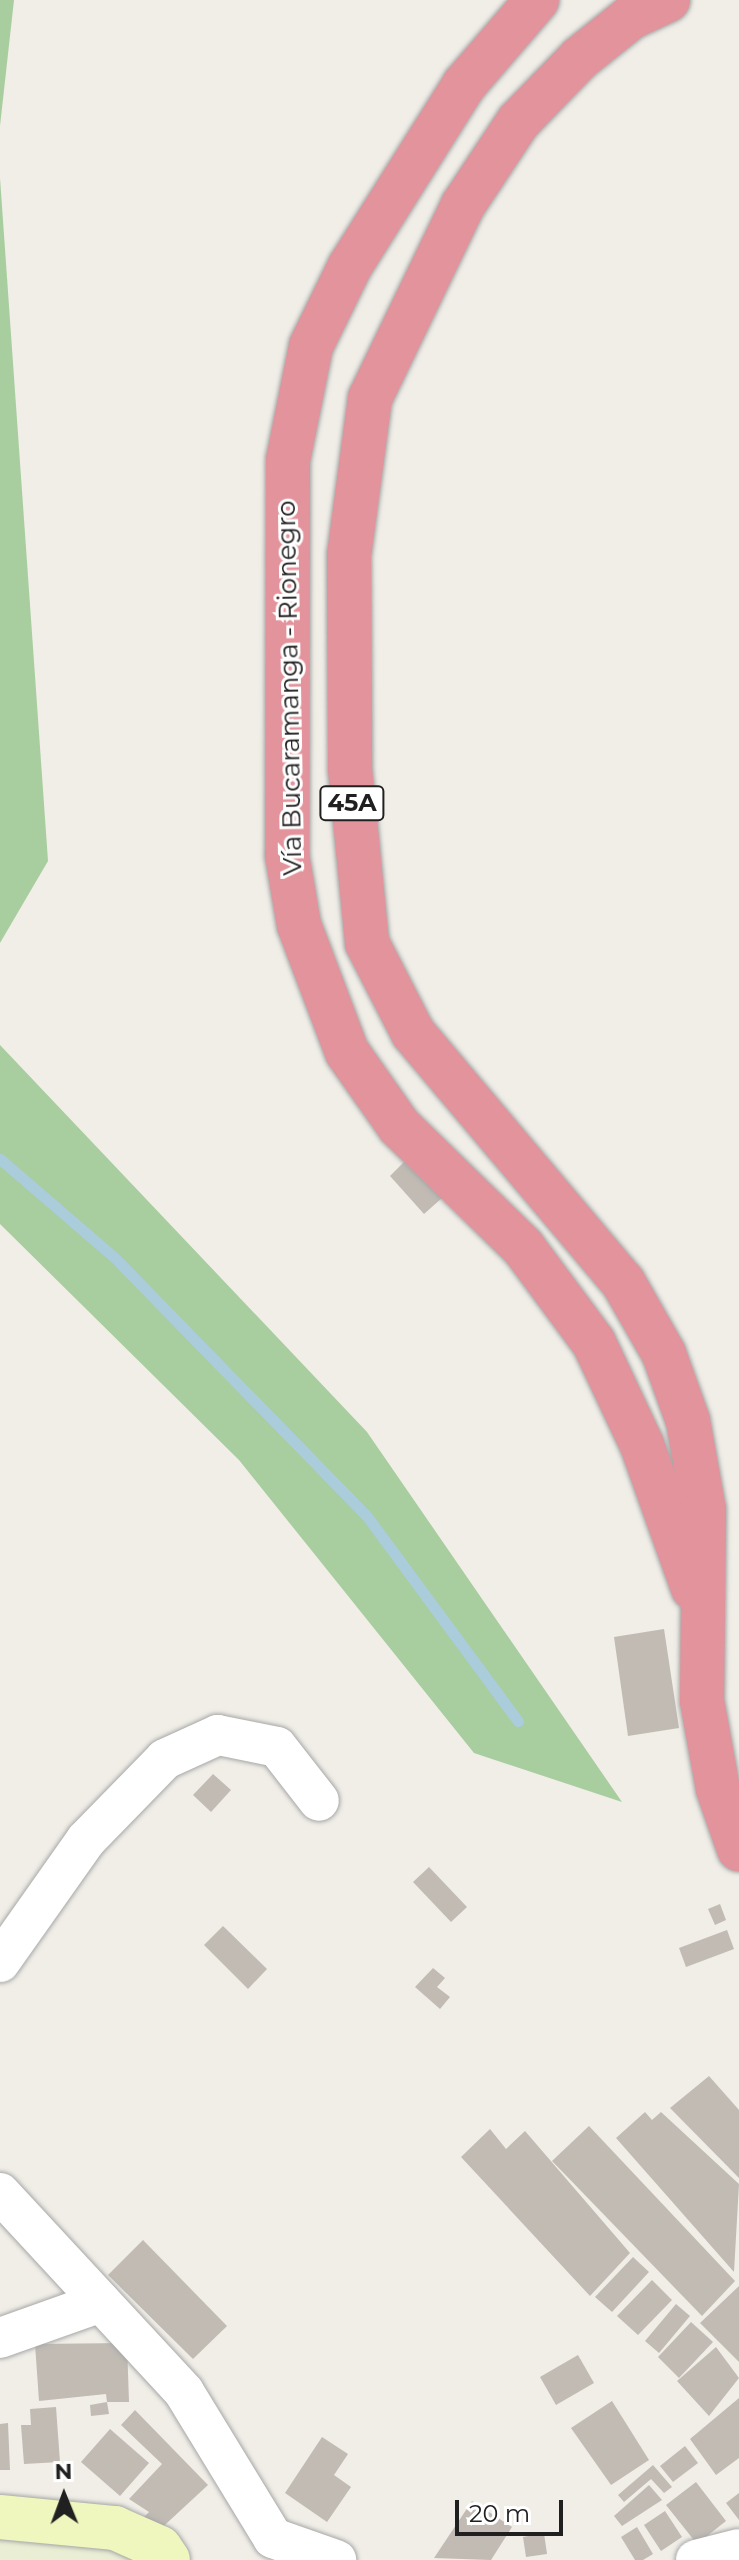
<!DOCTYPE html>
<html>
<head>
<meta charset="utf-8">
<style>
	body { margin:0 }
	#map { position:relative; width:739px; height:2560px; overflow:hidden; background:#f0eee7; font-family:Montserrat,sans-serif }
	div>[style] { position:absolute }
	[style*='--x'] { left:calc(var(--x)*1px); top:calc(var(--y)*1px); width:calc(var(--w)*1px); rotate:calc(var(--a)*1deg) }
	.farmland>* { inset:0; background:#e9eed4 }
	.forest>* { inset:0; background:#a8cd9e }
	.stream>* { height:11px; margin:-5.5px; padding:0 5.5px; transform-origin:5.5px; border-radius:5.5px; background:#aaccdb }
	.building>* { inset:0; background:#c1bbb4 }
	.roads { filter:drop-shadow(0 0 2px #a7a7a7) drop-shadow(0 0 2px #a7a7a7) }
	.street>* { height:40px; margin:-20px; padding:0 20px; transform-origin:20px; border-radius:20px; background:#fff }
	.secondary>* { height:44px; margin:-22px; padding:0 22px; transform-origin:22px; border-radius:22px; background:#eff7be }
	.highway>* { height:44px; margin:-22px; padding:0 22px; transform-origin:22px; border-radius:22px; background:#e3939b }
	span { translate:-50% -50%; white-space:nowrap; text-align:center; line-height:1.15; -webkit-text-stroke:6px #fff; paint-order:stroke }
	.shield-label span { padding:2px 6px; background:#fff; border:2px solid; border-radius:6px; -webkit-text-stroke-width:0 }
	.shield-label { font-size:24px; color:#202020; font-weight:700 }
	.street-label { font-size:26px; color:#202020 }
	.north { position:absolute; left:24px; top:2456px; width:80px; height:80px; -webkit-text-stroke:6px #fff; paint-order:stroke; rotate:359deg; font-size:22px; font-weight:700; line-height:32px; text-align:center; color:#202020 }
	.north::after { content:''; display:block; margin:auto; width:28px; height:36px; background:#202020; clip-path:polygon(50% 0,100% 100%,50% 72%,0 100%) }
	.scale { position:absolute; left:455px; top:2500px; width:108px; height:36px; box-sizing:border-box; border:4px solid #202020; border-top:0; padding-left:10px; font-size:24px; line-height:28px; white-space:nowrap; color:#202020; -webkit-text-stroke:6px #fff; paint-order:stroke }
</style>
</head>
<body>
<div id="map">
	<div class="farmland">
		<div style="clip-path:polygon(0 2526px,85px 2532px,135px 2560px,0 2560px)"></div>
	</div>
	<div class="forest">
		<div style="clip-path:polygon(0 0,14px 0,0 126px)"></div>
		<div style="clip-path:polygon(0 178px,48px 861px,0 943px)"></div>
		<div style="clip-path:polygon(0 1045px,367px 1432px,622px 1802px,474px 1753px,239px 1460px,0 1224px)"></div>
	</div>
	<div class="stream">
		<div style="--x:0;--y:1159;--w:150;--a:40.7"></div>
		<div style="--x:114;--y:1257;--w:361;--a:45.7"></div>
		<div style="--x:366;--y:1515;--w:256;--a:53.6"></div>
	</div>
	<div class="building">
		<div style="clip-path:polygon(404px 1162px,442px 1198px,424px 1214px,390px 1176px)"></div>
		<div style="clip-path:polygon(664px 1629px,679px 1728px,628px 1736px,614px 1637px)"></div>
		<div style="clip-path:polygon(213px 1774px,231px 1790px,211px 1812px,193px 1795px)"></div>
		<div style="clip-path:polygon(429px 1867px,467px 1907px,451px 1922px,413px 1882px)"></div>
		<div style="clip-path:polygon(720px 1904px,726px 1920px,715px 1925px,708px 1909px)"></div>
		<div style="clip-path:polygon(223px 1926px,267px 1969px,248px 1989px,204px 1945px)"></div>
		<div style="clip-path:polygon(727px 1930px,734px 1949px,686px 1967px,679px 1948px)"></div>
		<div style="clip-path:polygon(433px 1968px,445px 1978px,437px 1987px,450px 1997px,440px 2009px,415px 1987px)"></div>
		<div style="clip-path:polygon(709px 2076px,739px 2110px,739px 2178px,670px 2108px)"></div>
		<div style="clip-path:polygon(645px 2112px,652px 2120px,661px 2112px,739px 2184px,734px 2272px,616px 2138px)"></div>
		<div style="clip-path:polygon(589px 2126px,735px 2281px,702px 2316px,552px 2161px)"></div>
		<div style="clip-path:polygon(490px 2129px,506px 2149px,525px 2131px,630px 2253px,590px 2296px,461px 2157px)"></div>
		<div style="clip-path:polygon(143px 2240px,227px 2326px,193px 2359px,108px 2275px)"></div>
		<div style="clip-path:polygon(633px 2257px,649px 2272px,612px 2312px,595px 2297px)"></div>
		<div style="clip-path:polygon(652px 2280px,672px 2300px,638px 2335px,617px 2316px)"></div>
		<div style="clip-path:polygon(739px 2286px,739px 2362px,700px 2323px)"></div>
		<div style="clip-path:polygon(676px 2304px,690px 2316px,659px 2353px,645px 2341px)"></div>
		<div style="clip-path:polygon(691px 2322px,713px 2342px,679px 2378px,658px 2357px)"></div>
		<div style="clip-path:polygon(127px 2343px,129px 2402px,107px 2402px,106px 2394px,39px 2401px,35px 2344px)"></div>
		<div style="clip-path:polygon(716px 2347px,739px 2378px,709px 2416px,677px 2381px)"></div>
		<div style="clip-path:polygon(578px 2355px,594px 2383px,556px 2405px,540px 2377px)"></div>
		<div style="clip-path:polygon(739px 2398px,739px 2458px,716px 2475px,690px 2439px)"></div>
		<div style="clip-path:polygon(612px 2401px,649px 2460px,611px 2485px,571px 2428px)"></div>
		<div style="clip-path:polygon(107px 2402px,109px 2414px,91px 2416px,90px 2405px)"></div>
		<div style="clip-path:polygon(56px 2407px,60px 2462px,24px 2464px,21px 2425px,31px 2425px,30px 2409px)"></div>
		<div style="clip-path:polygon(135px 2410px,208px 2485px,154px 2535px,140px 2521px,149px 2512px,129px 2499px,162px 2464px,121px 2425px)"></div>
		<div style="clip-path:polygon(8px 2423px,10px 2470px,0 2470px,0 2424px)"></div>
		<div style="clip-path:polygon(110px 2429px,149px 2463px,120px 2496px,81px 2462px)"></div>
		<div style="clip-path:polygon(322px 2437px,348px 2454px,334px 2475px,351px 2487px,327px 2522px,285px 2493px)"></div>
		<div style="clip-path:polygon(685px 2446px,698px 2463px,673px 2482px,660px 2466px)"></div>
		<div style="clip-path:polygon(653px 2465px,672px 2487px,664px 2493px,651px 2479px,624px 2502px,618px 2495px)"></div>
		<div style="clip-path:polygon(696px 2482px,726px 2521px,697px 2544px,666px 2505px)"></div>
		<div style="clip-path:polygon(649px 2485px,662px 2500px,622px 2526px,614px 2516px)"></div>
		<div style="clip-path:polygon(739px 2493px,739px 2520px,726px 2503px)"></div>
		<div style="clip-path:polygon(472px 2501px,512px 2527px,491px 2560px,434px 2558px)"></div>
		<div style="clip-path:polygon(665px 2511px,682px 2537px,661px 2551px,644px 2525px)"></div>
		<div style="clip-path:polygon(637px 2527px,653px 2554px,643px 2560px,635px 2560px,621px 2537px)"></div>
		<div style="clip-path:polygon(544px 2533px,547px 2554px,526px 2557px,523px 2537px)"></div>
	</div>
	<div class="roads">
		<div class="street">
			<div style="--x:0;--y:1962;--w:149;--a:-54.8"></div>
			<div style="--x:86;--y:1840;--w:113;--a:-45.7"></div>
			<div style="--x:165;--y:1759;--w:58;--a:-24.4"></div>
			<div style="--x:218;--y:1735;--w:60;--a:11.5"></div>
			<div style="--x:277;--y:1747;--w:68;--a:52.1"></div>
			<div style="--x:0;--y:2193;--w:271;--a:47.2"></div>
			<div style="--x:184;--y:2392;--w:171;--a:58.6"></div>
			<div style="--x:273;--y:2538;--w:67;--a:19.2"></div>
			<div style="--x:0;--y:2338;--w:107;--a:-19.6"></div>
			<div style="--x:696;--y:2560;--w:44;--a:-14.3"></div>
		</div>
		<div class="secondary">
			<div style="--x:0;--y:2517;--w:116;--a:5.5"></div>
			<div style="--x:115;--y:2528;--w:49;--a:24"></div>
			<div style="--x:160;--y:2548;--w:14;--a:56"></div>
		</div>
		<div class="highway">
			<div style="--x:537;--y:0;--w:112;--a:130.7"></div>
			<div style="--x:464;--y:85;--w:214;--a:122.2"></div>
			<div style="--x:350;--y:266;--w:89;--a:116"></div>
			<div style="--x:311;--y:346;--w:116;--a:101.4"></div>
			<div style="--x:288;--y:460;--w:395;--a:90.1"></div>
			<div style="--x:287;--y:855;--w:71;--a:80.3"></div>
			<div style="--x:299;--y:925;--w:136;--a:69.3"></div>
			<div style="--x:347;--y:1052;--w:90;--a:54.9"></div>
			<div style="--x:399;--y:1126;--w:173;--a:44.3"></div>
			<div style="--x:523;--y:1247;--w:119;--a:53.5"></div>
			<div style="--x:594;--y:1343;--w:113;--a:64.8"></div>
			<div style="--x:642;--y:1445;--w:152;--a:70.4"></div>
			<div style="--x:668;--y:0;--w:42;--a:154.7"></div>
			<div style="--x:630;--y:18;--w:64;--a:141.3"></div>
			<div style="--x:580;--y:58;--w:89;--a:134.1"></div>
			<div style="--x:518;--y:122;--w:100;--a:123.5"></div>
			<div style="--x:463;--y:205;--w:214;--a:115.7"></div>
			<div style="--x:370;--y:398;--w:158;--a:97.6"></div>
			<div style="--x:349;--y:555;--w:214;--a:89.7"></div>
			<div style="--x:350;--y:769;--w:175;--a:84.4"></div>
			<div style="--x:367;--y:943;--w:101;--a:62.9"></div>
			<div style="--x:413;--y:1033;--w:326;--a:49.9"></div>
			<div style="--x:623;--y:1282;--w:83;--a:60.3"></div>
			<div style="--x:664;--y:1354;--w:71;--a:70.3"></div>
			<div style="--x:688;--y:1421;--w:90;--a:79.8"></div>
			<div style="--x:704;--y:1510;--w:191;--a:90.6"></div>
			<div style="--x:702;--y:1701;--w:89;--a:79.7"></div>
			<div style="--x:718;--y:1789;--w:64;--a:70.7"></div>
		</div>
	</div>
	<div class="shield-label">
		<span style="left:352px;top:803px">45A</span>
	</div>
	<div class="street-label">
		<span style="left:290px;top:688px;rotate:-91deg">Vía Bucaramanga - Rionegro</span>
	</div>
	<div class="north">N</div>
	<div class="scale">20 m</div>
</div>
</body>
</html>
